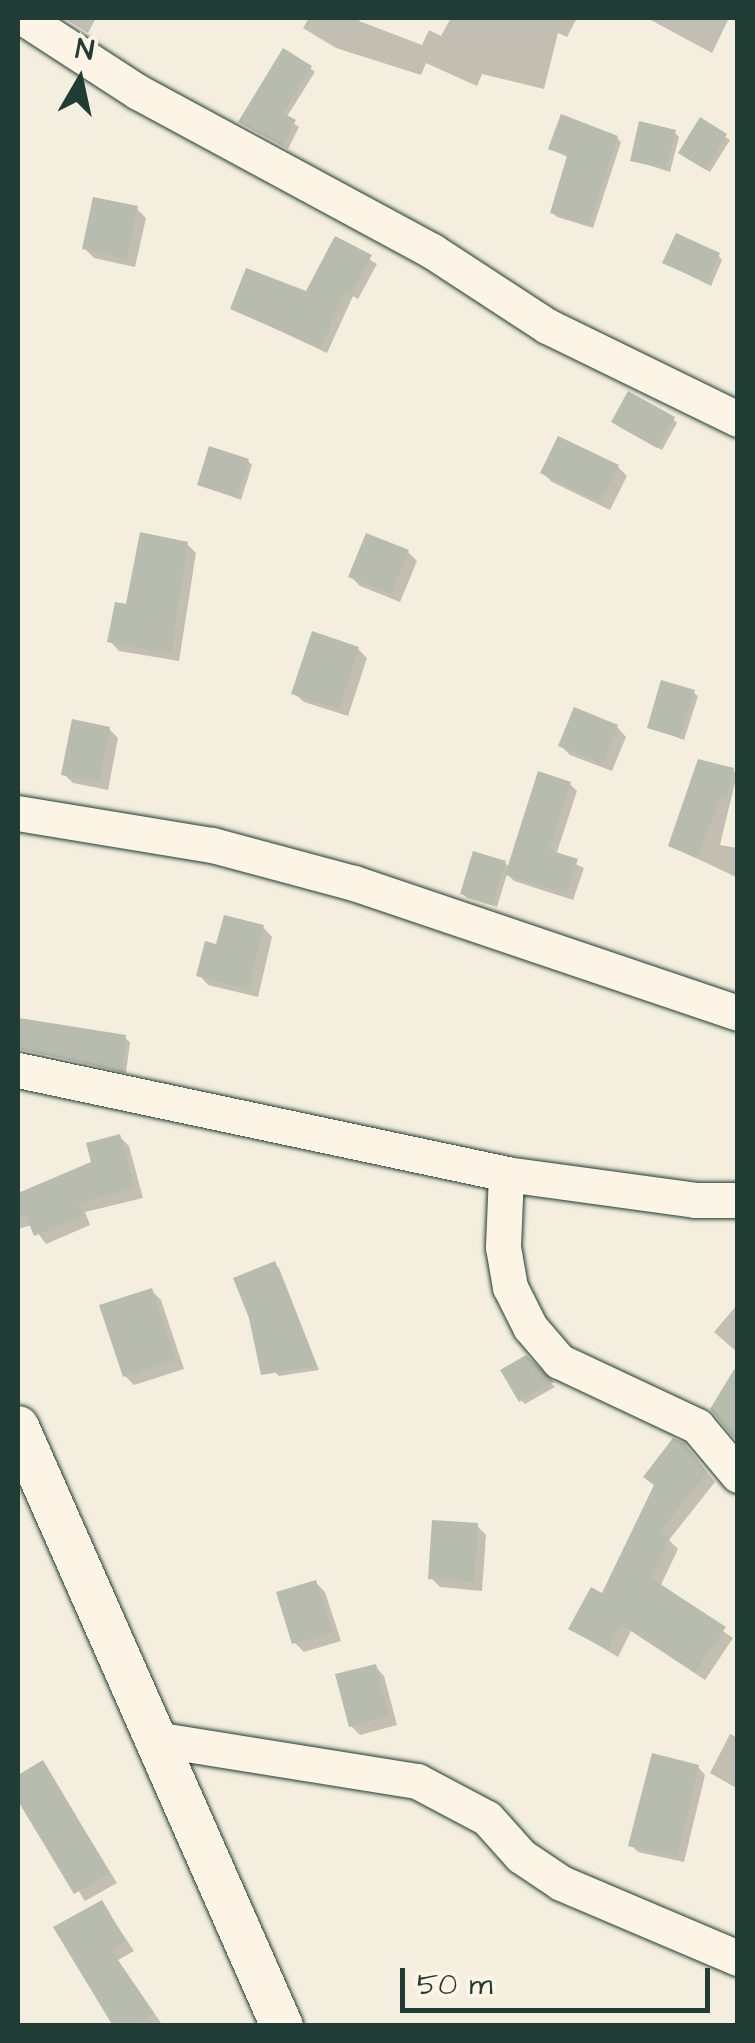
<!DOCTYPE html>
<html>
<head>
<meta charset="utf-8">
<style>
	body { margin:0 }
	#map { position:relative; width:755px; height:2043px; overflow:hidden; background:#f3eede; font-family:"Architects Daughter",sans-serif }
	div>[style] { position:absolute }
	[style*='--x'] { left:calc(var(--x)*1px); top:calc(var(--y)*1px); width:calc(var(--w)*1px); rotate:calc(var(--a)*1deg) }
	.shadow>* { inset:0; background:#0003 }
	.building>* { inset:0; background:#b8bcae }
	.roads { filter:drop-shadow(0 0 2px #1f3d34) drop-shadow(0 0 2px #1f3d34) }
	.minor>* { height:35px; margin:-17.5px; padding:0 17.5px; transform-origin:17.5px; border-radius:17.5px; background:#fcf5e5 }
	.tertiary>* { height:42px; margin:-21px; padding:0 21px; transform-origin:21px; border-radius:21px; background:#fcf5e5 }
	span { translate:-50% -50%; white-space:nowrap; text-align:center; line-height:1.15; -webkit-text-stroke:8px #fcf5e5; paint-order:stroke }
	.frame { position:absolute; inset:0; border:20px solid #1f3d34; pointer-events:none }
	.north { position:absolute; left:30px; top:30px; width:100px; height:100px; -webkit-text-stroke:8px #fcf5e5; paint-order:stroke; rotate:9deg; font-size:28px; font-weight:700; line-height:40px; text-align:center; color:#1f3d34 }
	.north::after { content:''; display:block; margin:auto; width:35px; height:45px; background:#1f3d34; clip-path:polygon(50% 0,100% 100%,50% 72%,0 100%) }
	.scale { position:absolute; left:400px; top:1968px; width:310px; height:45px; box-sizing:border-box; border:5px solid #1f3d34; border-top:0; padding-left:12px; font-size:30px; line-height:35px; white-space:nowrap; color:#1f3d34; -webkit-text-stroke:8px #fcf5e5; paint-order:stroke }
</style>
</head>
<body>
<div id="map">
	<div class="shadow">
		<div style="clip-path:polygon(64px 18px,96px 18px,88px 33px)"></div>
		<div style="clip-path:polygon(309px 18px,361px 18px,359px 21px,422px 45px,429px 30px,441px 36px,451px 18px,577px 18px,567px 37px,558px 33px,544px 89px,482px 74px,477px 86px,426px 63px,421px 75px,336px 48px,303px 28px)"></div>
		<div style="clip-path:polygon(647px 18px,729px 18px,712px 53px)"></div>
		<div style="clip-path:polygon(310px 68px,315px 72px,286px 118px,299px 127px,288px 149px,246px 126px)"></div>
		<div style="clip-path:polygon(700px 121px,730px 140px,710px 172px,685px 157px)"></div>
		<div style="clip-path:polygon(674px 132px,679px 137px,670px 172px,633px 160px)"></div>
		<div style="clip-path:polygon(617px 138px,621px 142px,593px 228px,557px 217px,553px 213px,569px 158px,551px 148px)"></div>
		<div style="clip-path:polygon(137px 209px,146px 218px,135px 267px,94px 258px,84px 248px)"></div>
		<div style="clip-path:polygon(336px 239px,377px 264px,358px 299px,353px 296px,327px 353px,233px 309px,307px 295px)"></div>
		<div style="clip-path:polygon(718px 255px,722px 260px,711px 286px,665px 263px)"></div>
		<div style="clip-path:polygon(673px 419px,677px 423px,662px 450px,618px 426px)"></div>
		<div style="clip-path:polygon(248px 461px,252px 465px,241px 500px,199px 484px)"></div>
		<div style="clip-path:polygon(618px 467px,627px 476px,610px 510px,552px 482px,543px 473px)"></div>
		<div style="clip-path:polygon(187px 544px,196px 553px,179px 661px,119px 651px,110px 641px,128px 607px)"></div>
		<div style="clip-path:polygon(408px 552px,417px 561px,400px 602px,360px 586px,351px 577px)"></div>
		<div style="clip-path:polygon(358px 649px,367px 658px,348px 716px,304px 702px,294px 693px)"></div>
		<div style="clip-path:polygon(693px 692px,698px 696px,684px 740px,650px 727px)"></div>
		<div style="clip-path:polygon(617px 727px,626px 737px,612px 771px,570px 755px,561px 746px)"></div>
		<div style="clip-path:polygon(109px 729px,118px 738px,108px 790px,73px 783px,64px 774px)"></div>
		<div style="clip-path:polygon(733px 770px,737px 774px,720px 845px,738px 848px,738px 878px,671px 846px)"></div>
		<div style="clip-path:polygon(570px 784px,577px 791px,556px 855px,584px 868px,573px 900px,514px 881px,507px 874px,497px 907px,467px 898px,462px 893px,505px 863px,510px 868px)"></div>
		<div style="clip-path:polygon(263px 927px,272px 937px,258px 997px,208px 985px,199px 975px,218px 947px)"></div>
		<div style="clip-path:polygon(125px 1038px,130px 1042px,126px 1073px,19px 1048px)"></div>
		<div style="clip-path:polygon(120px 1137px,129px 1146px,143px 1198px,85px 1212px,90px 1225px,46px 1244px,32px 1225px,18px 1229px,18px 1195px,94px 1164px)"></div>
		<div style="clip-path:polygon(274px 1264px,279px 1268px,319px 1370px,279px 1376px,274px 1371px)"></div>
		<div style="clip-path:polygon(152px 1291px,161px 1300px,184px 1369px,134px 1385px,125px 1376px)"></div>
		<div style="clip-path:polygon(737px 1305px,738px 1306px,738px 1353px,714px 1332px)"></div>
		<div style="clip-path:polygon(526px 1358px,555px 1387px,525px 1404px,521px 1400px)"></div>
		<div style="clip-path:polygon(693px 1456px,715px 1482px,669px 1540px,678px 1549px,660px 1587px,733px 1638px,705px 1680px,631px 1631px,618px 1657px,571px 1629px,603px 1596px)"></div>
		<div style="clip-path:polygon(477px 1526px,486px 1535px,482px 1591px,440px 1587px,431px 1578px)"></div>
		<div style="clip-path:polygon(316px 1583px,325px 1592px,341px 1641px,304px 1652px,295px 1643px)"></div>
		<div style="clip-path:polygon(375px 1666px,384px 1676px,397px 1725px,360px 1735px,351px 1726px)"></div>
		<div style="clip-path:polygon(730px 1734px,738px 1738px,738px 1789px,710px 1773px)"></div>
		<div style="clip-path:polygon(43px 1763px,117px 1883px,85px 1901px,18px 1796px,18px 1778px)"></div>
		<div style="clip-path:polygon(698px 1767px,705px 1775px,684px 1862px,638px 1852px,631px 1845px)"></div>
		<div style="clip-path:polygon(102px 1903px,134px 1951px,118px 1960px,161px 2023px,158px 2026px,116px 2026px)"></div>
	</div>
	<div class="building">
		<div style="clip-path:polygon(283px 48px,312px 66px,283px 113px,296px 120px,283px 146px,238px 122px)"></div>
		<div style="clip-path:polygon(561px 114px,618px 136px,589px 225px,550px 213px,567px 156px,548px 149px)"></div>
		<div style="clip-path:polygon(700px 117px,727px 134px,706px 170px,678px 153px)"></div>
		<div style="clip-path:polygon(639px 121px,676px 130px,666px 169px,630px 161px)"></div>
		<div style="clip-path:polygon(93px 197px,138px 206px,126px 259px,82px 249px)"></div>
		<div style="clip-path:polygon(676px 233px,720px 253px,707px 283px,662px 263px)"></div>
		<div style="clip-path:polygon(335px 236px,372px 255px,351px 295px,346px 292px,320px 348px,230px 309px,246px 268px,306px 291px)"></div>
		<div style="clip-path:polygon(628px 391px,675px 417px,657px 448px,611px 422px)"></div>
		<div style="clip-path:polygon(558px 436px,619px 465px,600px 502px,540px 473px)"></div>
		<div style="clip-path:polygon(209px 446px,249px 459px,237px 498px,197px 485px)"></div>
		<div style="clip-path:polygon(140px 532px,188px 542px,171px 654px,107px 642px,115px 602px,126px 604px)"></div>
		<div style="clip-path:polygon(366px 533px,409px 550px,391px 594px,348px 577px)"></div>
		<div style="clip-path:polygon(312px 631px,359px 647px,339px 709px,291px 694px)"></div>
		<div style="clip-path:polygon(661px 680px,695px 690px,680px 738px,647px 728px)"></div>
		<div style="clip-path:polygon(574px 707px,618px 725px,603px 764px,558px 746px)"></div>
		<div style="clip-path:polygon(72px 719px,110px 727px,99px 782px,61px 775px)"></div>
		<div style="clip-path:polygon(698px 759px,734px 768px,726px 799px,721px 798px,696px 858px,668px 846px)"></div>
		<div style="clip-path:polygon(538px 771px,571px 782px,549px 850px,578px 859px,566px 894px,505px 875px)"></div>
		<div style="clip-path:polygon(473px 851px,506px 861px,493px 904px,460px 894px)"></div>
		<div style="clip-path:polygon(224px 915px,264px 925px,249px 989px,196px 976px,205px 941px,216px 944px)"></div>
		<div style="clip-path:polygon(19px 1018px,126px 1035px,123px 1071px,18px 1049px)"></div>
		<div style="clip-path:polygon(120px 1134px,135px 1188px,78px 1203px,83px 1215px,34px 1236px,26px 1216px,18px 1218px,18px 1193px,91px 1162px,86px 1143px)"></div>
		<div style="clip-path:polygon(275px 1261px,317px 1366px,261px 1375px,249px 1318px,233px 1278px)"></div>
		<div style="clip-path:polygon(152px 1288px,176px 1360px,123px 1377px,99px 1305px)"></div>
		<div style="clip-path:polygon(526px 1355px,554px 1382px,519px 1402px,500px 1370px)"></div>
		<div style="clip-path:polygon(738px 1363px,738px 1434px,734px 1438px,710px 1409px)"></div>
		<div style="clip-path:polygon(673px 1438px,684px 1443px,707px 1472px,659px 1533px,670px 1538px,651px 1578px,726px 1627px,695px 1672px,621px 1624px,608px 1650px,568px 1629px,591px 1587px,602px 1593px,654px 1485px,643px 1477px)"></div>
		<div style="clip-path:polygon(432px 1520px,478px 1523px,474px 1582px,428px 1579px)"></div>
		<div style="clip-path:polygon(316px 1580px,333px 1632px,292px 1644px,276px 1592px)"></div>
		<div style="clip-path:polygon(376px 1664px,389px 1716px,349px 1727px,335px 1674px)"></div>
		<div style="clip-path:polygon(652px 1753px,699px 1765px,677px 1857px,628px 1846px)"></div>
		<div style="clip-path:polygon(43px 1760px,110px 1873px,74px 1894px,18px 1801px,18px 1775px)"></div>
		<div style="clip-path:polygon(102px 1900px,126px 1941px,111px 1950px,154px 2013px,135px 2026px,113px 2026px,53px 1927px)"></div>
	</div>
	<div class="roads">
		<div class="minor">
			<div style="--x:24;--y:18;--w:136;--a:33"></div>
			<div style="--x:138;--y:92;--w:334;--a:28.4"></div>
			<div style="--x:432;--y:251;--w:137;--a:33.1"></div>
			<div style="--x:547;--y:326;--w:212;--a:26"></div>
			<div style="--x:18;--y:813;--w:197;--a:9.4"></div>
			<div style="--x:212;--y:845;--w:147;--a:15"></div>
			<div style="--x:354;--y:883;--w:405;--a:18.7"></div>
			<div style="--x:18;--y:1070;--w:499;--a:12"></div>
			<div style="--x:506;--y:1174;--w:191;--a:7.8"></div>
			<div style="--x:695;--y:1200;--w:43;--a:0"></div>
			<div style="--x:506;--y:1174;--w:73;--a:92.4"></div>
			<div style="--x:503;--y:1247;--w:41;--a:80.1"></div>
			<div style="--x:510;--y:1287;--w:45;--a:63.4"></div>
			<div style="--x:530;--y:1327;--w:45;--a:49.5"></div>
			<div style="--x:559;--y:1361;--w:153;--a:25.2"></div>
			<div style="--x:697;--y:1426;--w:64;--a:50.1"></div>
			<div style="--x:155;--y:1739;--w:265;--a:9.1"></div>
			<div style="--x:417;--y:1781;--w:79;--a:27.9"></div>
			<div style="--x:487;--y:1818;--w:51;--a:48.2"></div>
			<div style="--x:521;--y:1856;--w:48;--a:34"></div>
			<div style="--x:561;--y:1883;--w:192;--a:23"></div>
		</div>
		<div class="tertiary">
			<div style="--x:18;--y:1427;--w:655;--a:66.22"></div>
		</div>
	</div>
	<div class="frame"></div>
	<div class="north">N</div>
	<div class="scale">50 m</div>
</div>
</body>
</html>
